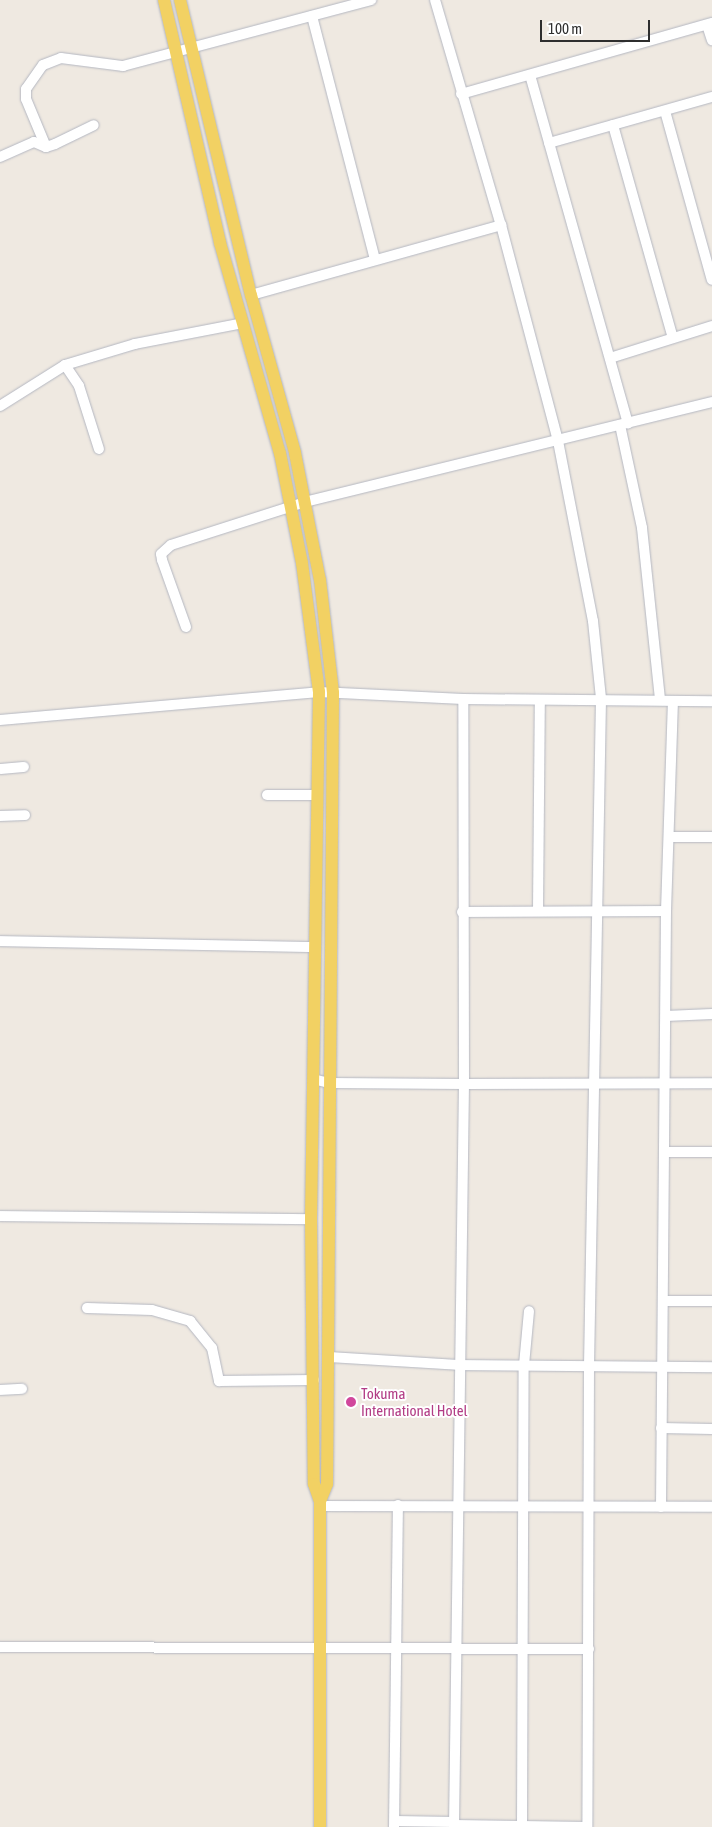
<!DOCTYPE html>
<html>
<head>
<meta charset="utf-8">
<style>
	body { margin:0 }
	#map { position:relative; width:712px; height:1827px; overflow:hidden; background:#efe9e1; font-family:"Asap Condensed",sans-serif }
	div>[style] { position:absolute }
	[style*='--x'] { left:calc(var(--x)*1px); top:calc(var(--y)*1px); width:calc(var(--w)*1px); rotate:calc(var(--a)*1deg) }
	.roads { filter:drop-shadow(0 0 1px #b4b7c1) drop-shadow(0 0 1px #b4b7c1) }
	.minor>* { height:10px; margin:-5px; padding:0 5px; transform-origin:5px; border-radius:5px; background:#fff }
	.major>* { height:12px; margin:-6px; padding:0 6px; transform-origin:6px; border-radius:6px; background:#f2d163 }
	.dots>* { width:14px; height:14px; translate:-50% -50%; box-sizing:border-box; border:2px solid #fff; border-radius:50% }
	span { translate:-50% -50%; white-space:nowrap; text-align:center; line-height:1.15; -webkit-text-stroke:4px #fff; paint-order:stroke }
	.hotel-label { font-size:15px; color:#b23c85 }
	.left { translate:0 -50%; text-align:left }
	.scale { position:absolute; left:540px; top:20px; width:110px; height:22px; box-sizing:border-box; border:2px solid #2e2e2e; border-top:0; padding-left:6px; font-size:15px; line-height:18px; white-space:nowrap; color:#2e2e2e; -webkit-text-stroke:4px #fff; paint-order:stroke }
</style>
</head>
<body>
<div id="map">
	<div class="roads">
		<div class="minor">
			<div style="--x:435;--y:0;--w:234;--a:73.7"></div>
			<div style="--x:501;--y:225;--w:223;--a:75.2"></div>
			<div style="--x:558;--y:441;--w:183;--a:79"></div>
			<div style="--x:593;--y:621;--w:78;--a:84.1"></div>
			<div style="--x:601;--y:699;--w:667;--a:91.03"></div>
			<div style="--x:589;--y:1366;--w:461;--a:90.2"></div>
			<div style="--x:312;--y:16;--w:251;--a:75.5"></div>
			<div style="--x:707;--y:25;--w:16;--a:72"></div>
			<div style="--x:530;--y:75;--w:362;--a:74.3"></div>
			<div style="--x:461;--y:94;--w:261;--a:-15.8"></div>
			<div style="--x:665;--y:111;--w:175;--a:74.5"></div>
			<div style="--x:613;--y:125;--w:221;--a:74.3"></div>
			<div style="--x:549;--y:143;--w:169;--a:-15.8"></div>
			<div style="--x:46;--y:147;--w:52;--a:-112.6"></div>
			<div style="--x:26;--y:99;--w:10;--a:-90"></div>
			<div style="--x:26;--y:89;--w:29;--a:-55"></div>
			<div style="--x:43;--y:65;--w:19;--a:-21"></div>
			<div style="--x:61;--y:58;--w:63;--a:7.4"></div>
			<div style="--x:123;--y:66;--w:257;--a:-14.9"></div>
			<div style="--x:0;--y:157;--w:37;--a:-24"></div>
			<div style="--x:34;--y:142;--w:13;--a:23"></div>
			<div style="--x:46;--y:147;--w:9;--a:-18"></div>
			<div style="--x:55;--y:144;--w:43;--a:-26"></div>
			<div style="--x:251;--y:295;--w:260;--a:-15.6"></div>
			<div style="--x:610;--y:358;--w:107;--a:-17.4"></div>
			<div style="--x:65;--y:365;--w:25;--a:56"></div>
			<div style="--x:79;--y:386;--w:66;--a:72.4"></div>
			<div style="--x:0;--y:406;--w:77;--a:-32.2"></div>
			<div style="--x:65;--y:365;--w:73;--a:-16.7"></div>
			<div style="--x:135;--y:344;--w:110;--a:-11"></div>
			<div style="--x:620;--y:425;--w:105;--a:77.9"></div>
			<div style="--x:642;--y:528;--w:173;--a:84"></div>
			<div style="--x:186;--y:627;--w:71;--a:-109.7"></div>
			<div style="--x:162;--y:560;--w:6;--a:-99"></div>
			<div style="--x:161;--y:554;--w:13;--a:-42"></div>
			<div style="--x:171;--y:545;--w:141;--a:-17.8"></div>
			<div style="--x:305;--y:502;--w:419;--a:-13.8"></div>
			<div style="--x:0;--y:720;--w:320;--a:-5"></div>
			<div style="--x:319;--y:692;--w:144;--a:2.8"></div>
			<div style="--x:463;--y:699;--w:249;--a:0.5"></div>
			<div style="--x:0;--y:769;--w:24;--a:-5"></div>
			<div style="--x:267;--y:795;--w:51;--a:0"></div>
			<div style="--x:0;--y:816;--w:25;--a:-2"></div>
			<div style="--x:669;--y:837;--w:43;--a:0"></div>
			<div style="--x:538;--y:911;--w:211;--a:-89.5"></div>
			<div style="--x:462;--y:912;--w:204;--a:-0.3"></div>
			<div style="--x:0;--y:941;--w:316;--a:1.1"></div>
			<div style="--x:666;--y:1016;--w:46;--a:-2.5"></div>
			<div style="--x:313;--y:1079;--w:16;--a:14"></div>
			<div style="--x:329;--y:1083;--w:135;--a:0.4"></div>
			<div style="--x:464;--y:1084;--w:248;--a:-0.2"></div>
			<div style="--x:665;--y:1152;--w:47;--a:0"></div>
			<div style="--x:0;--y:1216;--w:311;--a:0.6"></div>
			<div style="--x:663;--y:1301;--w:49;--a:0"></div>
			<div style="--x:87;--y:1308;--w:65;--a:1.8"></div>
			<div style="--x:152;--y:1310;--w:40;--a:16"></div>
			<div style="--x:190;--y:1321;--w:35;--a:51"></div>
			<div style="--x:212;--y:1348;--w:34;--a:78"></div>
			<div style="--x:219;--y:1381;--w:95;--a:-0.6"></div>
			<div style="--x:329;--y:1357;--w:129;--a:3.5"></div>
			<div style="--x:458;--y:1365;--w:254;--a:0.5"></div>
			<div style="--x:0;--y:1390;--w:22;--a:-3"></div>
			<div style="--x:661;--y:1428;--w:51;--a:1.1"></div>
			<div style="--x:320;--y:1506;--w:392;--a:0.1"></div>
			<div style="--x:661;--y:1507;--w:596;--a:-89.52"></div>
			<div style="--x:666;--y:911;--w:210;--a:-88.1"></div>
			<div style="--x:0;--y:1647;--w:589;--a:0.19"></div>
			<div style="--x:395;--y:1821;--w:59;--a:1"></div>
			<div style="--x:454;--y:1825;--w:133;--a:0.9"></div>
			<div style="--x:394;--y:1827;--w:322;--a:-89.3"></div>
			<div style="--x:454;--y:1827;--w:743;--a:-89.23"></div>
			<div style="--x:464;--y:1084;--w:385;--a:-90.1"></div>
			<div style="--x:522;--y:1827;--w:462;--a:-89.8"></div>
			<div style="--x:524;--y:1365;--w:54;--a:-84.7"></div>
		</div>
		<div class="major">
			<div style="--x:164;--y:0;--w:249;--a:77"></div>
			<div style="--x:220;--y:243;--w:218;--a:74.1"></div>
			<div style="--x:280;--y:453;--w:112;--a:78.7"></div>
			<div style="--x:302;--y:563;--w:130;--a:82.5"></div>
			<div style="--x:319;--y:692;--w:527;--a:90.87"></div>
			<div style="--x:311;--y:1219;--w:265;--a:89.4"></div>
			<div style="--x:314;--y:1484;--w:18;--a:71"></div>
			<div style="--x:320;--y:1501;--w:326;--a:90"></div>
			<div style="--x:180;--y:0;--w:303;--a:76.5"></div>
			<div style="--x:251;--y:295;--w:164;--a:74.4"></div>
			<div style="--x:295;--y:453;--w:129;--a:78.9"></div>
			<div style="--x:320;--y:580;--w:114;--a:83.4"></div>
			<div style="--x:333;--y:693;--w:791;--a:90.43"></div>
			<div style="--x:327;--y:1484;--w:18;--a:112"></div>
		</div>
	</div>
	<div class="dots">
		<div style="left:351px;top:1402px;background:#d1479c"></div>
	</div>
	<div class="hotel-label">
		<span class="left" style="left:361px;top:1402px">Tokuma<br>International Hotel</span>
	</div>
	<div class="scale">100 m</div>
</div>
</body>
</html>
